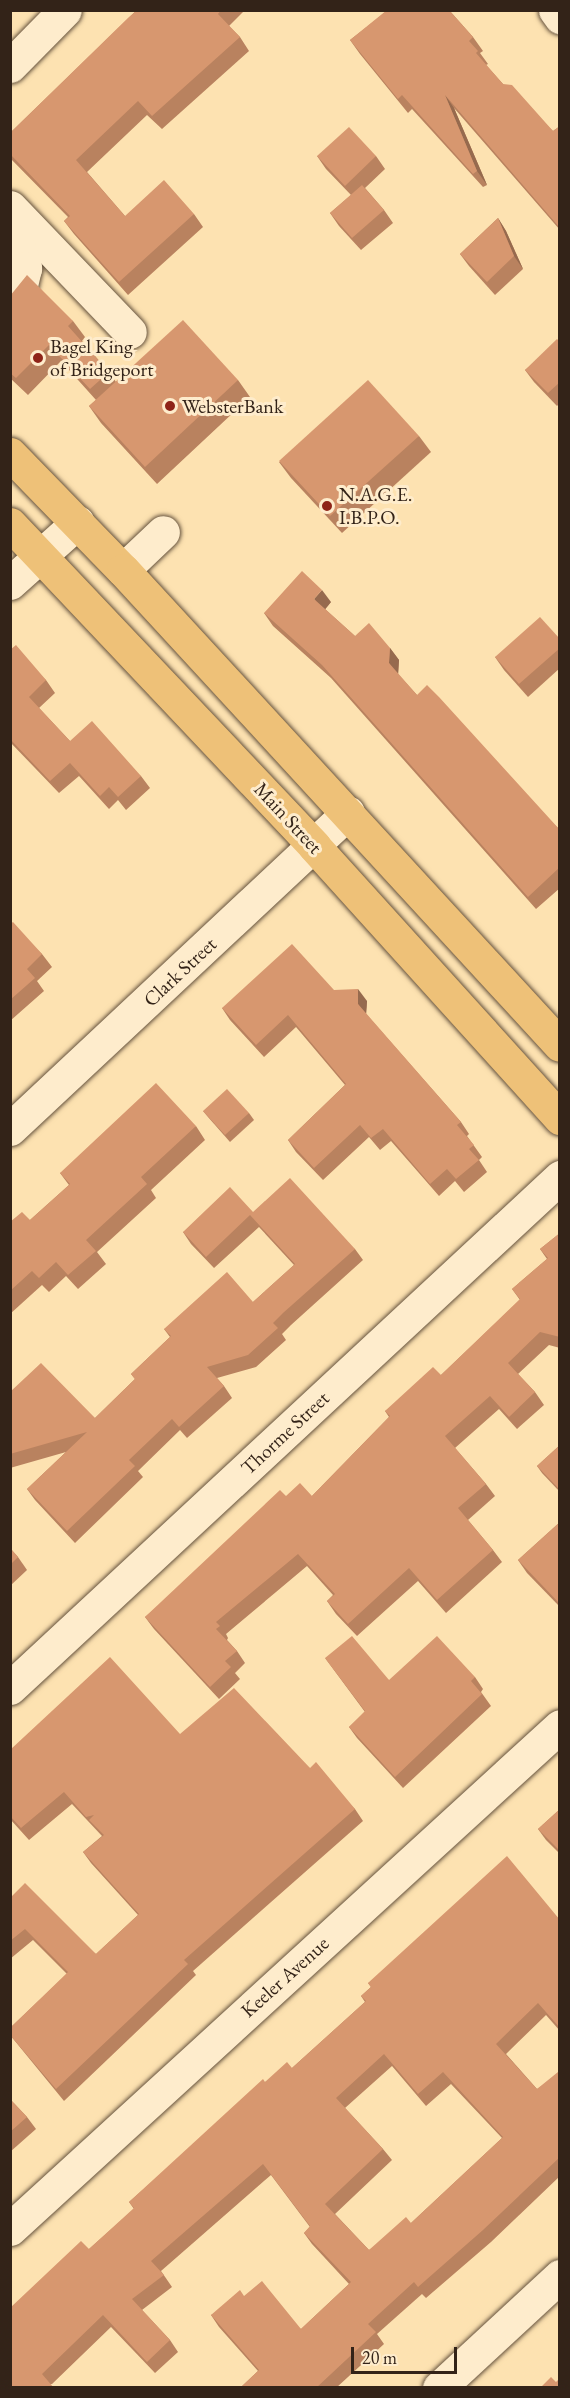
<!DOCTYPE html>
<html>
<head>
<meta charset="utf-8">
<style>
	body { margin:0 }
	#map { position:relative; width:570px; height:2398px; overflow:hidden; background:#fde2b1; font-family:"EB Garamond",serif }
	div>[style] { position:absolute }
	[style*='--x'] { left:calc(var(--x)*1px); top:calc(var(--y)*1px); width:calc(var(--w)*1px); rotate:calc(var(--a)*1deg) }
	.roads { filter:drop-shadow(0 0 2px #66533e) drop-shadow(0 0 2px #66533e) }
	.minor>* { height:33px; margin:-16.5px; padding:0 16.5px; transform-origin:16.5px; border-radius:16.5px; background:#feeccc }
	.major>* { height:33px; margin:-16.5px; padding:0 16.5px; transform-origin:16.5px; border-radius:16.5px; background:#eec178 }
	.wall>* { inset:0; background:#b9825f }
	.shaded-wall>* { inset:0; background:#966a4e }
	.building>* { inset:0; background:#d7976f }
	.dots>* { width:16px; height:16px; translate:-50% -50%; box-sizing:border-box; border:3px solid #feeccc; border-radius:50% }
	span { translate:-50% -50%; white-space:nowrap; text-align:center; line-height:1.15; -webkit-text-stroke:6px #feeccc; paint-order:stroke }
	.poi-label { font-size:20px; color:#332318 }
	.left { translate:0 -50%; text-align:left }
	.street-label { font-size:20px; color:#332318 }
	.frame { position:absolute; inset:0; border:12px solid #332318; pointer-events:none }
	.scale { position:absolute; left:351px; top:2347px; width:106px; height:27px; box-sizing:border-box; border:3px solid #332318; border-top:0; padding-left:8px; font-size:18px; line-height:21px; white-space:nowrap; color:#332318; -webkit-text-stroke:4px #feeccc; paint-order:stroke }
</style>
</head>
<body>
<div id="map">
	<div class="roads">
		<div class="minor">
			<div style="--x:555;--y:10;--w:9;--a:54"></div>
			<div style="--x:10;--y:66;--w:78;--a:-45.5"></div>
			<div style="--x:10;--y:207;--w:173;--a:46.2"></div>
			<div style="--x:10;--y:239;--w:15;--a:48"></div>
			<div style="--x:20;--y:250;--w:19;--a:74"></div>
			<div style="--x:25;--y:268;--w:23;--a:103"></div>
			<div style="--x:20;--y:290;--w:13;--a:138"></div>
			<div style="--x:123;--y:570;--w:55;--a:-43.5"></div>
			<div style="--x:10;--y:583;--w:91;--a:-41.9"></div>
			<div style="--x:10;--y:1129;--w:463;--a:-43.1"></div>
			<div style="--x:10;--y:1688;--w:751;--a:-42.89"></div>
			<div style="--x:10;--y:2229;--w:745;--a:-42.44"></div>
			<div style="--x:439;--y:2388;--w:165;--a:-42.8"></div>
		</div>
		<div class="major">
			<div style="--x:10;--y:454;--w:162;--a:45.8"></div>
			<div style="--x:123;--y:570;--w:645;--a:47.39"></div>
			<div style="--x:10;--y:524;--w:443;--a:46.6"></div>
			<div style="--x:314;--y:846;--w:367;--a:47.9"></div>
		</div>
	</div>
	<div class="wall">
		<div style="clip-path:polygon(137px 10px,245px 10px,229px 26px,240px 37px,249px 51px,162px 129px,147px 115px,87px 172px,125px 216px,194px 214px,203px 227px,128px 295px,74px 234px,64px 221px,68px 217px,10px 158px,10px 133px)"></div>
		<div style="clip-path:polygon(385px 10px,449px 10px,473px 37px,483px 51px,480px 53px,488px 64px,486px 65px,503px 84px,553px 131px,560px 126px,560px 230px,454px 108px,487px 185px,483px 187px,412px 109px,408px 113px,360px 54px,350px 40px,386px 12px)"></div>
		<div style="clip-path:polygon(317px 156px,376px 156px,385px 169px,365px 188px,384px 210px,393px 223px,361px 250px,339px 226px,330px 213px,351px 195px,326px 169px)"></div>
		<div style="clip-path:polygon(498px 218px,506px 231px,523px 269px,495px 295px,469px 266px,460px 254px)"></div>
		<div style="clip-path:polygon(10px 296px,73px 321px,85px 337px,82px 341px,109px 372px,116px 382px,238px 380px,250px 397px,157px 484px,101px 423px,89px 406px,96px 400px,61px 361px,28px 395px,10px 378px)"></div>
		<div style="clip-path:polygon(560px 342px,560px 403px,557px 406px,534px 382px,525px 370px)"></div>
		<div style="clip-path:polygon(419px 436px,431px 452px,342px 533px,291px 478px,279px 462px)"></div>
		<div style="clip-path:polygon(331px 602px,325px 609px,355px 636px,390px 648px,399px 660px,398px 674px,417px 695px,560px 830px,560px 888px,536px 909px,331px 678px,273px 626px,264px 613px)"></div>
		<div style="clip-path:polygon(560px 639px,560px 668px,528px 697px,504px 670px,495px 657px)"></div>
		<div style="clip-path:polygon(10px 650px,46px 680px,55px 693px,39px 708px,70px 741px,141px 776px,150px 788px,126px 810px,118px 800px,109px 809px,79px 776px,59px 793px,10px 742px)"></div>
		<div style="clip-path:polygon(10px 924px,42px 954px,52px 967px,37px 981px,44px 991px,10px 1021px)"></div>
		<div style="clip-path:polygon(334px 990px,367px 1001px,366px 1014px,461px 1122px,469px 1134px,467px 1136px,482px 1157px,479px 1160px,487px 1172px,464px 1192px,455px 1181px,439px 1196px,391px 1141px,380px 1150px,369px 1137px,323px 1180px,296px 1152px,288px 1140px,345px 1085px,296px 1027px,264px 1057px,230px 1020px,222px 1008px)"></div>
		<div style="clip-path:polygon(203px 1111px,249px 1113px,254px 1120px,230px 1142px,208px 1117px)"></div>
		<div style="clip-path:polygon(196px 1126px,205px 1140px,151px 1190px,156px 1198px,97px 1252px,106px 1264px,78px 1289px,66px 1276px,49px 1292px,42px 1285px,10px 1314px,10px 1222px,30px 1220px,69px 1185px,60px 1173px)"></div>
		<div style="clip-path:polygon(253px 1212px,355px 1249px,363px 1260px,291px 1325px,282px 1334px,286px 1340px,256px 1367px,217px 1378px,224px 1386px,232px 1398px,187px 1438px,180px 1430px,138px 1471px,143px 1477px,75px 1543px,35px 1500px,27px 1489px,66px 1452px,10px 1468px,10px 1392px,95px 1418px,135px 1379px,131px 1374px,170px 1337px,164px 1329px,253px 1302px,294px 1265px,259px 1227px,214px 1268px,191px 1244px,183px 1232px)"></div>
		<div style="clip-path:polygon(560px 1233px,560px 1348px,549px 1345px,518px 1374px,535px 1392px,544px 1405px,517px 1429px,499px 1409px,455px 1448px,486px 1484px,495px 1496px,468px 1520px,493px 1550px,502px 1562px,446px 1613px,418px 1581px,357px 1636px,336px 1614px,327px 1601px,333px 1595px,307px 1566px,226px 1634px,228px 1638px,227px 1640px,237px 1651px,245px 1663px,235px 1673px,240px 1679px,219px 1699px,154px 1629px,145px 1617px,286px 1496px,312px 1496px,389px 1417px,385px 1411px,441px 1375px,520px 1300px,512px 1289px,547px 1259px,540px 1249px)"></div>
		<div style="clip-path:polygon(560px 1445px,560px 1492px,542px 1473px,537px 1466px)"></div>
		<div style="clip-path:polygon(560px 1522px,560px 1607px,527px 1573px,518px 1560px)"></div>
		<div style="clip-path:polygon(10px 1548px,18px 1557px,27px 1570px,10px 1586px)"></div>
		<div style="clip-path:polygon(325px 1658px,389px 1680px,475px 1677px,483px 1689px,481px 1692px,491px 1706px,403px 1788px,357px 1738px,349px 1727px,365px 1712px)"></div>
		<div style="clip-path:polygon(180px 1734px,310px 1768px,355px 1809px,363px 1821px,193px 1971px,196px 1975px,64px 2101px,10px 2035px,10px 2028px,67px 1974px,33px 1940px,10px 1959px,10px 1898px,96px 1954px,138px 1915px,91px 1863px,83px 1852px,102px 1836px,72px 1804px,29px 1840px,10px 1819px,10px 1750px)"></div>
		<div style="clip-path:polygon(560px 1809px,560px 1854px,546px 1840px,538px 1829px)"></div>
		<div style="clip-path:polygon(evenodd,560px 1920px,560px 2031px,546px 2015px,506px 2054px,537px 2089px,560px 2074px,560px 2176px,491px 2242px,426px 2298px,422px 2294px,377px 2334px,384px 2344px,336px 2388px,240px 2388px,258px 2371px,219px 2327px,211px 2315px,244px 2296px,301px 2329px,349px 2284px,312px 2244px,304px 2233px,310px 2227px,271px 2175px,161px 2271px,172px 2287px,142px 2310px,170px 2340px,178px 2352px,155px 2373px,111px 2327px,52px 2384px,10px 2388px,89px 2249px,134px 2209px,129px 2202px,265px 2082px,292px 2068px,365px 2002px,361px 1996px,371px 1987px,368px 1983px,560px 1920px,392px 2066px,426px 2106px,451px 2084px,502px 2138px,411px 2223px,369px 2250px,335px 2214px,392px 2160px,383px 2149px,345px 2108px,392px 2066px)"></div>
		<div style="clip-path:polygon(10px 2099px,27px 2117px,36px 2129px,10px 2152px)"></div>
	</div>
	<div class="shaded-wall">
		<div style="clip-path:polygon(445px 95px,454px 108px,487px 185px,477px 171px)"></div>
		<div style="clip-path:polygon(498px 218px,506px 231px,523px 269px,514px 256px)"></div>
		<div style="clip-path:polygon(322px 590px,331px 602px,323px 612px,314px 599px)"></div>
		<div style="clip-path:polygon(390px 648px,399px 660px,398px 676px,389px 663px)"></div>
		<div style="clip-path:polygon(358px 989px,367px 1001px,366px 1016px,358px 1004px)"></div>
	</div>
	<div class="building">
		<div style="clip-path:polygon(137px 10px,221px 10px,218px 14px,240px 37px,152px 116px,138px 101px,76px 160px,125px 216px,164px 180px,194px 214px,119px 282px,64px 221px,70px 216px,10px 154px,10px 133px,129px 17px)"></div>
		<div style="clip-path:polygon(387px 10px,449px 10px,473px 37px,469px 41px,478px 51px,476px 53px,503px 84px,512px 85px,553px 131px,560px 126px,560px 228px,445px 95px,477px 171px,473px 174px,402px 95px,398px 99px,350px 40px)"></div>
		<div style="clip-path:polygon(349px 127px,376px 156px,345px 186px,317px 156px)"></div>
		<div style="clip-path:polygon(362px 185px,384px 210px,352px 238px,330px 213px)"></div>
		<div style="clip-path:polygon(498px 218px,514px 256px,487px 282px,460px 254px)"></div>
		<div style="clip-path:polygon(27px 275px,73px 321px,68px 326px,109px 372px,90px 389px,49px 345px,16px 378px,10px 373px,10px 296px)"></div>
		<div style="clip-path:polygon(183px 320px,238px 380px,145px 467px,89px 406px)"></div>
		<div style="clip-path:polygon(557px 339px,560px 342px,560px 382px,548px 393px,525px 370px)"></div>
		<div style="clip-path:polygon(368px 380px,419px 436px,330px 516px,279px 461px)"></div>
		<div style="clip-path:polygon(302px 571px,322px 590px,314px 599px,355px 636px,369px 623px,390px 648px,389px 663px,417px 695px,427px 685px,439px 697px,560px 830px,560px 867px,528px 897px,322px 665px,264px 613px)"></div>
		<div style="clip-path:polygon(540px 617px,560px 639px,560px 648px,519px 684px,495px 657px)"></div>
		<div style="clip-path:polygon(16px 645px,46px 680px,29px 697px,70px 741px,92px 721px,141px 776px,118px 797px,109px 787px,100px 796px,70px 763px,50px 781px,10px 739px,10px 650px)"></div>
		<div style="clip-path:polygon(13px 922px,42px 954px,27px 969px,35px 978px,10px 1000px,10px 924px)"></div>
		<div style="clip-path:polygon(292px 944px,334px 990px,358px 989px,358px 1004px,461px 1122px,457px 1125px,474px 1145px,469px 1149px,479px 1160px,456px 1179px,447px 1169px,430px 1184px,383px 1129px,371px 1138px,360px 1125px,314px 1168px,288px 1140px,346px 1084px,288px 1015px,256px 1045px,222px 1008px)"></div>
		<div style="clip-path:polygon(156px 1083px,196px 1126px,141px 1177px,147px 1184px,86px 1240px,96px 1251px,68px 1275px,56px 1262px,39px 1278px,32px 1271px,10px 1291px,10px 1222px,22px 1212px,30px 1220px,70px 1184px,60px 1173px)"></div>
		<div style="clip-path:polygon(227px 1089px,249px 1113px,225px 1135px,203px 1111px)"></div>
		<div style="clip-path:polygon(290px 1178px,355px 1249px,283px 1313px,273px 1323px,278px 1328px,248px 1355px,207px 1367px,224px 1386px,179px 1427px,172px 1419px,129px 1460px,135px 1466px,67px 1531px,27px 1489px,87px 1432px,10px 1454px,10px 1392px,41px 1363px,95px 1418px,135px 1379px,131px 1374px,171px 1336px,164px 1329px,227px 1272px,253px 1302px,295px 1264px,250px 1215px,206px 1257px,183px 1232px,230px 1187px,253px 1212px)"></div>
		<div style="clip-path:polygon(560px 1233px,560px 1337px,540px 1332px,508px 1363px,535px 1392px,509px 1417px,490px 1396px,445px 1436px,486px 1484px,458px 1508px,493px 1550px,437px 1600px,409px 1568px,348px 1624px,327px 1601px,335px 1594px,298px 1554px,216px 1622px,220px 1626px,216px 1629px,237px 1651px,225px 1661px,231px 1667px,210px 1687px,145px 1617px,280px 1490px,286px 1496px,300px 1483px,312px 1496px,390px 1416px,385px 1411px,433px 1367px,441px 1375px,520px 1299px,512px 1289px,548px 1258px,540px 1249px)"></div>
		<div style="clip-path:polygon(560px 1445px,560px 1488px,559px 1489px,537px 1466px)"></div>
		<div style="clip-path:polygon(560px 1522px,560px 1604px,518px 1560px)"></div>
		<div style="clip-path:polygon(10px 1548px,18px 1557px,10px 1565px)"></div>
		<div style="clip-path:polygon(352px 1636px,389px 1680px,437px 1636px,475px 1677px,471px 1681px,482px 1694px,395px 1777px,349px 1727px,365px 1711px,325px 1658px)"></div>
		<div style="clip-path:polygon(110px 1657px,180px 1734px,234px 1688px,310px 1768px,316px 1762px,355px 1809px,184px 1960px,188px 1964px,56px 2089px,10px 2035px,10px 2028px,68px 1972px,25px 1929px,10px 1941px,10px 1898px,25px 1883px,96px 1954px,139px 1914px,83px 1852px,104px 1835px,89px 1820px,94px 1815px,86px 1817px,64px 1792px,21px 1828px,10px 1816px,10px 1750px)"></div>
		<div style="clip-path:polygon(560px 1809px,560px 1851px,538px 1829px)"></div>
		<div style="clip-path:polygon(evenodd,507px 1856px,560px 1920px,560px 2028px,538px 2003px,496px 2044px,537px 2089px,558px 2072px,560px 2074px,560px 2157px,483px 2230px,418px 2287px,414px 2282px,368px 2324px,376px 2332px,316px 2388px,240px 2388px,259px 2370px,211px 2315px,240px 2290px,244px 2296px,262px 2281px,301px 2329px,351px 2282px,304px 2233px,310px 2226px,263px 2164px,151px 2261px,164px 2275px,132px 2299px,170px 2340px,147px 2362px,103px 2315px,42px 2374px,54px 2388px,10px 2388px,10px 2308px,81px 2241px,89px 2249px,134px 2208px,129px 2202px,263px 2079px,265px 2082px,287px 2062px,292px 2068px,366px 2001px,361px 1996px,371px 1987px,368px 1983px,507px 1856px,384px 2054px,418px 2094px,443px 2072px,503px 2137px,411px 2223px,406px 2217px,369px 2250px,325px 2204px,383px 2149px,336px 2098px,384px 2054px)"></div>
		<div style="clip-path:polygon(10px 2099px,27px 2117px,10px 2132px)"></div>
		<div style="clip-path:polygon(551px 2377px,556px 2382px,560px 2378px,560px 2388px,540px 2388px)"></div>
	</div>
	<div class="dots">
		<div style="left:38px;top:358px;background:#8f2418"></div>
		<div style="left:170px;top:406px;background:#8f2418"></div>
		<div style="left:327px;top:506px;background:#8f2418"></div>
	</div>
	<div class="poi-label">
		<span class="left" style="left:50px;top:358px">Bagel King<br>of Bridgeport</span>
		<span class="left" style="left:182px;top:406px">WebsterBank</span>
		<span class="left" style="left:339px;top:506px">N.A.G.E.<br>I.B.P.O.</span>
	</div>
	<div class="street-label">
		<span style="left:288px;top:818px;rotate:47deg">Main Street</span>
		<span style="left:180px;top:972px;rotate:-43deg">Clark Street</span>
		<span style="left:285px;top:1433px;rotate:-43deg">Thorme Street</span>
		<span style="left:285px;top:1977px;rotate:-42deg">Keeler Avenue</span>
	</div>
	<div class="frame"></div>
	<div class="scale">20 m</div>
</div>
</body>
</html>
